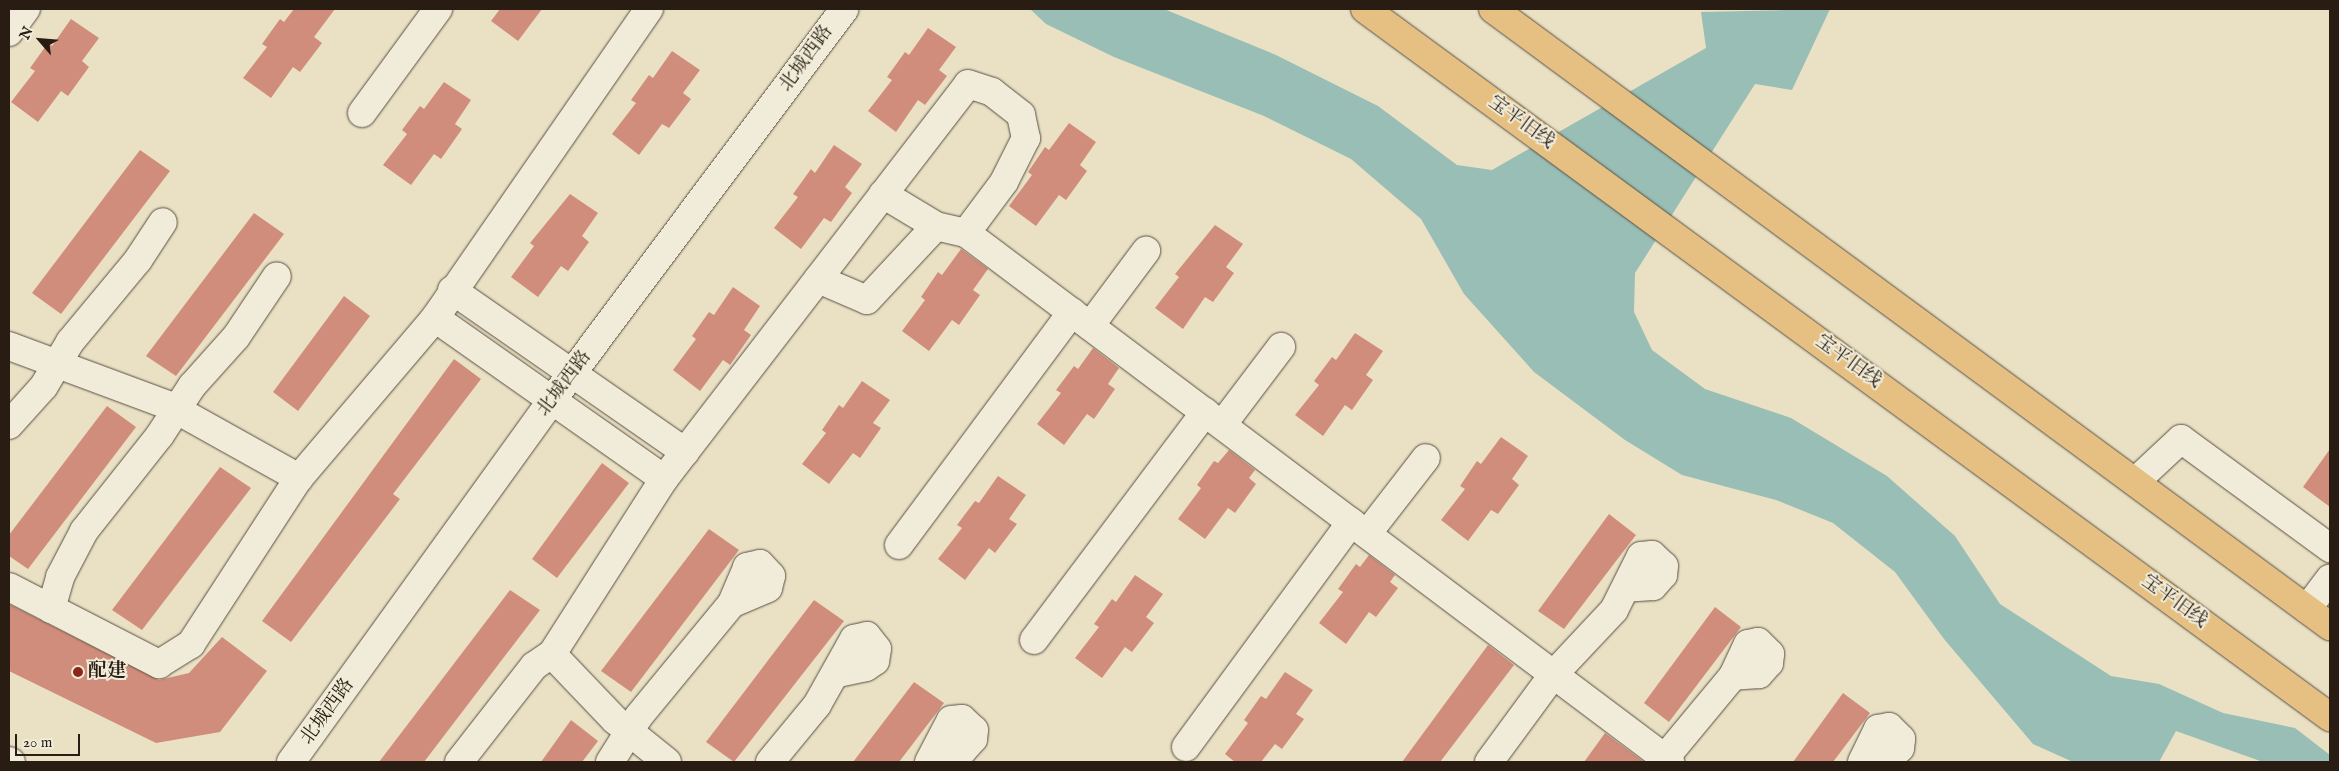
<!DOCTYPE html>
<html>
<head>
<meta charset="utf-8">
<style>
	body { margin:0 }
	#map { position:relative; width:2339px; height:771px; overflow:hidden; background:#eae1c5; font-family:"IM FELL English","Noto Serif SC",serif }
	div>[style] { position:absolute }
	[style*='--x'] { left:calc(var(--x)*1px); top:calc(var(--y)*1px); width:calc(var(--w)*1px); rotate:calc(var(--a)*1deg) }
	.water>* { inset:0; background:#98beb5 }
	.building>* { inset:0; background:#d18d7b }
	.roads { filter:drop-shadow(0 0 1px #594e40) drop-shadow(0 0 1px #594e40) }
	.minor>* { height:28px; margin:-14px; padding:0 14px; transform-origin:14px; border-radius:14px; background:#f1ecd9 }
	.major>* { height:28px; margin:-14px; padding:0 14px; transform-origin:14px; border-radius:14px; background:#e5c082 }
	.dots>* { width:14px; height:14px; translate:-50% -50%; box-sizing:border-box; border:2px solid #f1ecd9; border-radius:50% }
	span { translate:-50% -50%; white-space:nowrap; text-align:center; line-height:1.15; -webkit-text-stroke:4px #f1ecd9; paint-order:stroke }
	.street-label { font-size:19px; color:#291d13 }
	.poi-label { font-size:19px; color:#291d13; font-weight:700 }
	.left { translate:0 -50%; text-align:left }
	.frame { position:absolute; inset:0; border:10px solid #291d13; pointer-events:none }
	.north { position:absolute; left:15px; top:15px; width:50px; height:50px; -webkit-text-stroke:4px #f1ecd9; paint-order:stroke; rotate:297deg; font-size:14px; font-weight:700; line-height:20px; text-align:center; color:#291d13 }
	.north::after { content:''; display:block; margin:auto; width:18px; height:22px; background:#291d13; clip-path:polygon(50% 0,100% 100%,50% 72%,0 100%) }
	.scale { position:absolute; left:15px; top:734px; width:65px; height:22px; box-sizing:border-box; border:2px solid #291d13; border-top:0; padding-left:6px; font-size:15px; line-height:18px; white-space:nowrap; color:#291d13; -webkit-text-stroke:4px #f1ecd9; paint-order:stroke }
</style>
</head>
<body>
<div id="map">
	<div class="water">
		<div style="clip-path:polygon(1030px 9px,1164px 9px,1276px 55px,1378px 106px,1457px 165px,1492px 170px,1706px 48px,1701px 12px,1830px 9px,1792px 90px,1755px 84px,1635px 273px,1634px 312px,1652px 350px,1705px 389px,1791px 418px,1887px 476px,1955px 536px,2000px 604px,2111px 676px,2159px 684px,2223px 713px,2295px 728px,2330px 755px,2330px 762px,2263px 762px,2176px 731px,2159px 762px,2073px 762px,2033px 744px,1944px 639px,1895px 572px,1833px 523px,1776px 500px,1682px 475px,1625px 440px,1534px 372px,1464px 294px,1421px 219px,1351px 159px,1264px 116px,1114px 57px,1046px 24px)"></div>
	</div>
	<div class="building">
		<div style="clip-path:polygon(294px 9px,335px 9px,314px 37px,322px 43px,300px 72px,293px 67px,271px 98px,243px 78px,267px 47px,262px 44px,280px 19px,284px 22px)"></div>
		<div style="clip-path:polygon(500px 9px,542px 9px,518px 41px,491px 21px)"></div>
		<div style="clip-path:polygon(71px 19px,99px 38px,82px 61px,89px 67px,68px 96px,61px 91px,38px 122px,11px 102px,35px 71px,30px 68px,48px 43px,52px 46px)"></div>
		<div style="clip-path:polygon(928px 28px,956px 47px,939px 70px,947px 76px,925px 105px,918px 100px,896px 132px,868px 111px,892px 80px,887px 77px,905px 52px,909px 55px)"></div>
		<div style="clip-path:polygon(672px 51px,700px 70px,683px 93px,691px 99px,669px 128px,662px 124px,639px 155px,612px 134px,636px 103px,631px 100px,649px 75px,653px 78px)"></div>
		<div style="clip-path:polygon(444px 82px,471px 100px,455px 124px,462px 129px,441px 159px,434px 154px,411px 185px,383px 165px,407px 134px,402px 130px,420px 106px,424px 109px)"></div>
		<div style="clip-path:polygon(1069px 123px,1096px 142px,1080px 165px,1087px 171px,1066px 200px,1059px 195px,1036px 226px,1009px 206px,1032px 175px,1028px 172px,1045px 147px,1049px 150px)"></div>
		<div style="clip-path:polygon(834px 145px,862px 164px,845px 187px,852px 193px,831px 222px,824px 218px,801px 249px,774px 228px,798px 197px,793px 194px,811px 169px,815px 173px)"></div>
		<div style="clip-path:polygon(140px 150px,170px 171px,61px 314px,32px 293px)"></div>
		<div style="clip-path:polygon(570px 194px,598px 213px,582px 236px,589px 242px,568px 271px,561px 266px,538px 297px,511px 277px,534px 246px,530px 243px)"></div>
		<div style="clip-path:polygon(254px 213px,284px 234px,176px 376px,146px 356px)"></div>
		<div style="clip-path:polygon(1215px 225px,1243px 244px,1226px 267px,1234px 273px,1213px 302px,1205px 297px,1183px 329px,1155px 308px,1179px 277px,1175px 274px)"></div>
		<div style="clip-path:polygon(961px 249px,988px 269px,973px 290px,980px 295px,959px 325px,952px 320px,929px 351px,902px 331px,925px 300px,921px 297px,938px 272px,942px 275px)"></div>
		<div style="clip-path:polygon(733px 287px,760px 306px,744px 330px,751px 335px,730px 365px,723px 360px,700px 391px,673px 370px,696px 339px,692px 336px,709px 312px,714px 315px)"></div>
		<div style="clip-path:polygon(344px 296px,370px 316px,298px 411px,273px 392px)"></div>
		<div style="clip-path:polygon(1355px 333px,1383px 351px,1366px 375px,1373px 380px,1352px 410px,1345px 405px,1323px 436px,1295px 415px,1319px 385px,1314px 381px,1332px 357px,1336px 360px)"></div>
		<div style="clip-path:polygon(1093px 348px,1119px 368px,1108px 384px,1115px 389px,1094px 419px,1087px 414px,1064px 445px,1037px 424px,1061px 393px,1056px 390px,1074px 366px,1078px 369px)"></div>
		<div style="clip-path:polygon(454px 359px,481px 379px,393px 494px,400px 499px,291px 642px,262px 621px)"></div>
		<div style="clip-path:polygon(862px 381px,890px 400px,873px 423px,881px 428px,860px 458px,853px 453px,829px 484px,802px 464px,826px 433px,822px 430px,839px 405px,843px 408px)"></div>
		<div style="clip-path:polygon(107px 406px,136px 427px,28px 569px,9px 556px,9px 535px)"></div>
		<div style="clip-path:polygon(1501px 437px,1528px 456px,1512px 479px,1519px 485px,1498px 514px,1491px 510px,1468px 541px,1441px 520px,1465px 489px,1460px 486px,1477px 461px,1481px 464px)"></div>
		<div style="clip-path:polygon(2330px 449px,2330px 507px,2303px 487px)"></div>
		<div style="clip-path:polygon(1229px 450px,1255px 470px,1249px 478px,1256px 484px,1235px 513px,1228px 508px,1205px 539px,1178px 519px,1201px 488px,1197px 485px,1214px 461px,1218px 463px)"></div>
		<div style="clip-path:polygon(602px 463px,629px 483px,557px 578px,532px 559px)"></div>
		<div style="clip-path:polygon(220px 467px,251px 488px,142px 630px,112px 610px)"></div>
		<div style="clip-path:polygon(998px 476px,1026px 495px,1009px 519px,1017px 524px,995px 553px,989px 548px,965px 580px,938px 559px,962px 528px,957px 525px,975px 501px,979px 503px)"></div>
		<div style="clip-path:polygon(1609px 514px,1636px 535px,1564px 629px,1538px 611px)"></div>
		<div style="clip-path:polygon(709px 529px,739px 550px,631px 692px,601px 671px)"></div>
		<div style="clip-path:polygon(1369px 555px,1395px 575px,1390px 582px,1398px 588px,1376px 617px,1369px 612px,1346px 644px,1319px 623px,1343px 592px,1338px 589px,1356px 564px,1360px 567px)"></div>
		<div style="clip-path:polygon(1135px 575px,1163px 594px,1146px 617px,1154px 623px,1132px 652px,1125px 647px,1102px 678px,1075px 658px,1099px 627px,1094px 624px,1112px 599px,1116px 602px)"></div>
		<div style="clip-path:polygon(510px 590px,540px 610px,424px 762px,379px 762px)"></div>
		<div style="clip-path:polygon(814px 600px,844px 621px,734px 762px,706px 742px)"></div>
		<div style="clip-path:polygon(9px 604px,159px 680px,189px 673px,222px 637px,267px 671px,220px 732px,156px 743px,9px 671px)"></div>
		<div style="clip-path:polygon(1715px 607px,1741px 627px,1669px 722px,1644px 703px)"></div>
		<div style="clip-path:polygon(1488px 645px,1514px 665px,1440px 762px,1402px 762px)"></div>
		<div style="clip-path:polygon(1285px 672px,1313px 690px,1296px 714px,1304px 719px,1282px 749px,1275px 744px,1261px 762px,1235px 762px,1225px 754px,1248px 723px,1244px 720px,1261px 696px,1266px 699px)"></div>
		<div style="clip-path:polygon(914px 682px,944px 703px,899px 762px,853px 762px)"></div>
		<div style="clip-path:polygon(1843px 693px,1870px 713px,1833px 762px,1793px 762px)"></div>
		<div style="clip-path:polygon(571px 720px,598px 741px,582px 762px,541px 762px)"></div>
		<div style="clip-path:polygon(1605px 733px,1644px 762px,1584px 762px)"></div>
	</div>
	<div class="roads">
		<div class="minor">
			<div style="--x:9;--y:32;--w:29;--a:-54"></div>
			<div style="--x:362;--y:113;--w:129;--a:-53.8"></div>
			<div style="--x:966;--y:233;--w:881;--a:36.92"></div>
			<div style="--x:818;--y:279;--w:53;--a:23.2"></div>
			<div style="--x:867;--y:300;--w:101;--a:-47"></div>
			<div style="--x:452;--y:290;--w:284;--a:34.8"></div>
			<div style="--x:435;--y:318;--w:280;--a:35.1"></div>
			<div style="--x:1090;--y:326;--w:94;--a:-53.3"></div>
			<div style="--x:9;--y:346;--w:172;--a:20.4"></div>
			<div style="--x:170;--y:406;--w:148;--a:29.2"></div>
			<div style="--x:9;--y:425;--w:52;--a:-48.1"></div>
			<div style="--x:44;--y:386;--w:51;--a:-59.4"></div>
			<div style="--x:70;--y:342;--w:107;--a:-50.3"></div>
			<div style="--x:138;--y:260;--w:45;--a:-56.7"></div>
			<div style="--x:1222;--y:425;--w:98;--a:-52.9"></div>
			<div style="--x:2135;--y:482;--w:63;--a:-43.1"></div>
			<div style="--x:2181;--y:439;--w:185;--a:36.2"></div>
			<div style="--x:1367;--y:534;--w:96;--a:-52.2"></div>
			<div style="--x:899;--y:545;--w:290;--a:-53.4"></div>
			<div style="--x:9;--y:587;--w:169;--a:27.2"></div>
			<div style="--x:159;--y:664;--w:38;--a:-32"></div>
			<div style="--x:191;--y:644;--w:198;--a:-57"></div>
			<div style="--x:299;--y:478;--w:210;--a:-49.6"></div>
			<div style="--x:435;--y:318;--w:376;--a:-55.3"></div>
			<div style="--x:51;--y:609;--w:33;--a:-74"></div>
			<div style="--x:60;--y:577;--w:52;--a:-62.4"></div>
			<div style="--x:84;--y:531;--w:122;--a:-51.6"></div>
			<div style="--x:160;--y:435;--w:59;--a:-56.9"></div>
			<div style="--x:192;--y:386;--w:66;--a:-48.1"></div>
			<div style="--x:236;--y:337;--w:73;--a:-56.1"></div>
			<div style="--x:2307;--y:609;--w:38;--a:-53"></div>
			<div style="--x:1034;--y:640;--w:285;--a:-53.1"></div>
			<div style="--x:1186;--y:747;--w:279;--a:-53.7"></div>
			<div style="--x:1664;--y:759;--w:108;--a:-50.3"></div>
			<div style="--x:1733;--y:676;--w:35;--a:-65"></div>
			<div style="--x:1748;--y:644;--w:10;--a:-11"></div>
			<div style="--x:1758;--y:642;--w:17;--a:45"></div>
			<div style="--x:1770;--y:654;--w:9;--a:96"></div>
			<div style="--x:1769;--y:663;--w:15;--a:132"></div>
			<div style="--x:1759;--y:674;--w:26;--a:176"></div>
			<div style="--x:9;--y:761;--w:2;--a:27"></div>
			<div style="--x:291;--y:762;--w:446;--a:-54.2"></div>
			<div style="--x:552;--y:400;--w:488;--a:-53.2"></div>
			<div style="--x:459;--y:762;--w:122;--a:-52"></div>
			<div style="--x:534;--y:666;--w:22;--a:-34"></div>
			<div style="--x:610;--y:762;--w:54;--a:-57.8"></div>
			<div style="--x:639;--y:716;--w:146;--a:-50.5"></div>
			<div style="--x:732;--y:603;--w:39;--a:-67"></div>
			<div style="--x:747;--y:567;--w:13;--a:-13"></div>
			<div style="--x:760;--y:564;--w:16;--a:47"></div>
			<div style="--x:771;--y:576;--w:12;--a:104"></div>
			<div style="--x:768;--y:588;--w:39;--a:157"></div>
			<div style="--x:667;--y:762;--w:67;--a:-141.1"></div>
			<div style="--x:615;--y:720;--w:91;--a:-133.7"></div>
			<div style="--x:552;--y:654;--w:208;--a:-57.4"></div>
			<div style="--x:664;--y:479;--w:498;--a:-52.4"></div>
			<div style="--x:968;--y:84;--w:25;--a:18"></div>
			<div style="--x:992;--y:92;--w:37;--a:38"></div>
			<div style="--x:1021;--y:115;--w:24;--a:78"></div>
			<div style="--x:1026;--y:138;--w:49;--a:116.6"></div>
			<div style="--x:1004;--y:182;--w:64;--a:126.7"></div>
			<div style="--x:966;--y:233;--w:31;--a:-167"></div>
			<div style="--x:936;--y:226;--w:62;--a:-148.9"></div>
			<div style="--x:770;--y:762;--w:74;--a:-50.5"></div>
			<div style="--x:817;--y:705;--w:76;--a:-60.7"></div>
			<div style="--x:854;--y:639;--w:13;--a:-13"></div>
			<div style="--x:867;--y:636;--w:16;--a:52"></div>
			<div style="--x:877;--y:649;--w:12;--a:99"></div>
			<div style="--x:875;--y:661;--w:11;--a:146"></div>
			<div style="--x:866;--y:667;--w:30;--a:168"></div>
			<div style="--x:929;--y:762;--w:47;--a:-62.4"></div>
			<div style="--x:951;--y:720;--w:11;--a:-5"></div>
			<div style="--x:962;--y:719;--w:16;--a:43"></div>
			<div style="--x:974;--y:730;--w:9;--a:96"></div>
			<div style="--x:973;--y:739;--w:15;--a:132"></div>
			<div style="--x:963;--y:750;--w:27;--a:176"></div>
			<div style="--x:1489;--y:762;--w:108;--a:-53.7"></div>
			<div style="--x:1553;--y:675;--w:89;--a:-46.8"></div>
			<div style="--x:1614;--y:610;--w:60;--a:-63.4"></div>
			<div style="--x:1641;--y:556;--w:11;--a:-5"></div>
			<div style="--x:1652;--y:555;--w:16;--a:43"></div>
			<div style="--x:1664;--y:566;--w:9;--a:96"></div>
			<div style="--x:1663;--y:575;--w:15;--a:132"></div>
			<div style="--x:1653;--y:586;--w:27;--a:176"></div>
			<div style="--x:1862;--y:762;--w:37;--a:-64"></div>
			<div style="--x:1878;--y:729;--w:11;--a:-10"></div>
			<div style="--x:1889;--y:727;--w:17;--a:45"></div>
			<div style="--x:1901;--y:739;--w:9;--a:96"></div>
			<div style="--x:1900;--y:748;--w:14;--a:135"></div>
			<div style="--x:1890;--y:758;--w:27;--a:174"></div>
		</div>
		<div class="major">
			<div style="--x:1365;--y:9;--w:1197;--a:36.27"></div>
			<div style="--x:1493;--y:9;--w:1040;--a:36.4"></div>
		</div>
	</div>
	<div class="dots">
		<div style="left:78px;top:672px;background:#8f2418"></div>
	</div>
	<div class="street-label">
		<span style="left:807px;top:59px;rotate:-54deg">北城西路</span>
		<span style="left:1521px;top:123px;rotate:36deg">宝平旧线</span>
		<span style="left:1848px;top:362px;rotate:36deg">宝平旧线</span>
		<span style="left:565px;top:384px;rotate:-53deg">北城西路</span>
		<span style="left:2174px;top:602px;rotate:36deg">宝平旧线</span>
		<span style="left:328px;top:712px;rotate:-54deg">北城西路</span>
	</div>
	<div class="poi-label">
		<span class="left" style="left:88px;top:672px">配建</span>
	</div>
	<div class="frame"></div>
	<div class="north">N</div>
	<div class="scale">20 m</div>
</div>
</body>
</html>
